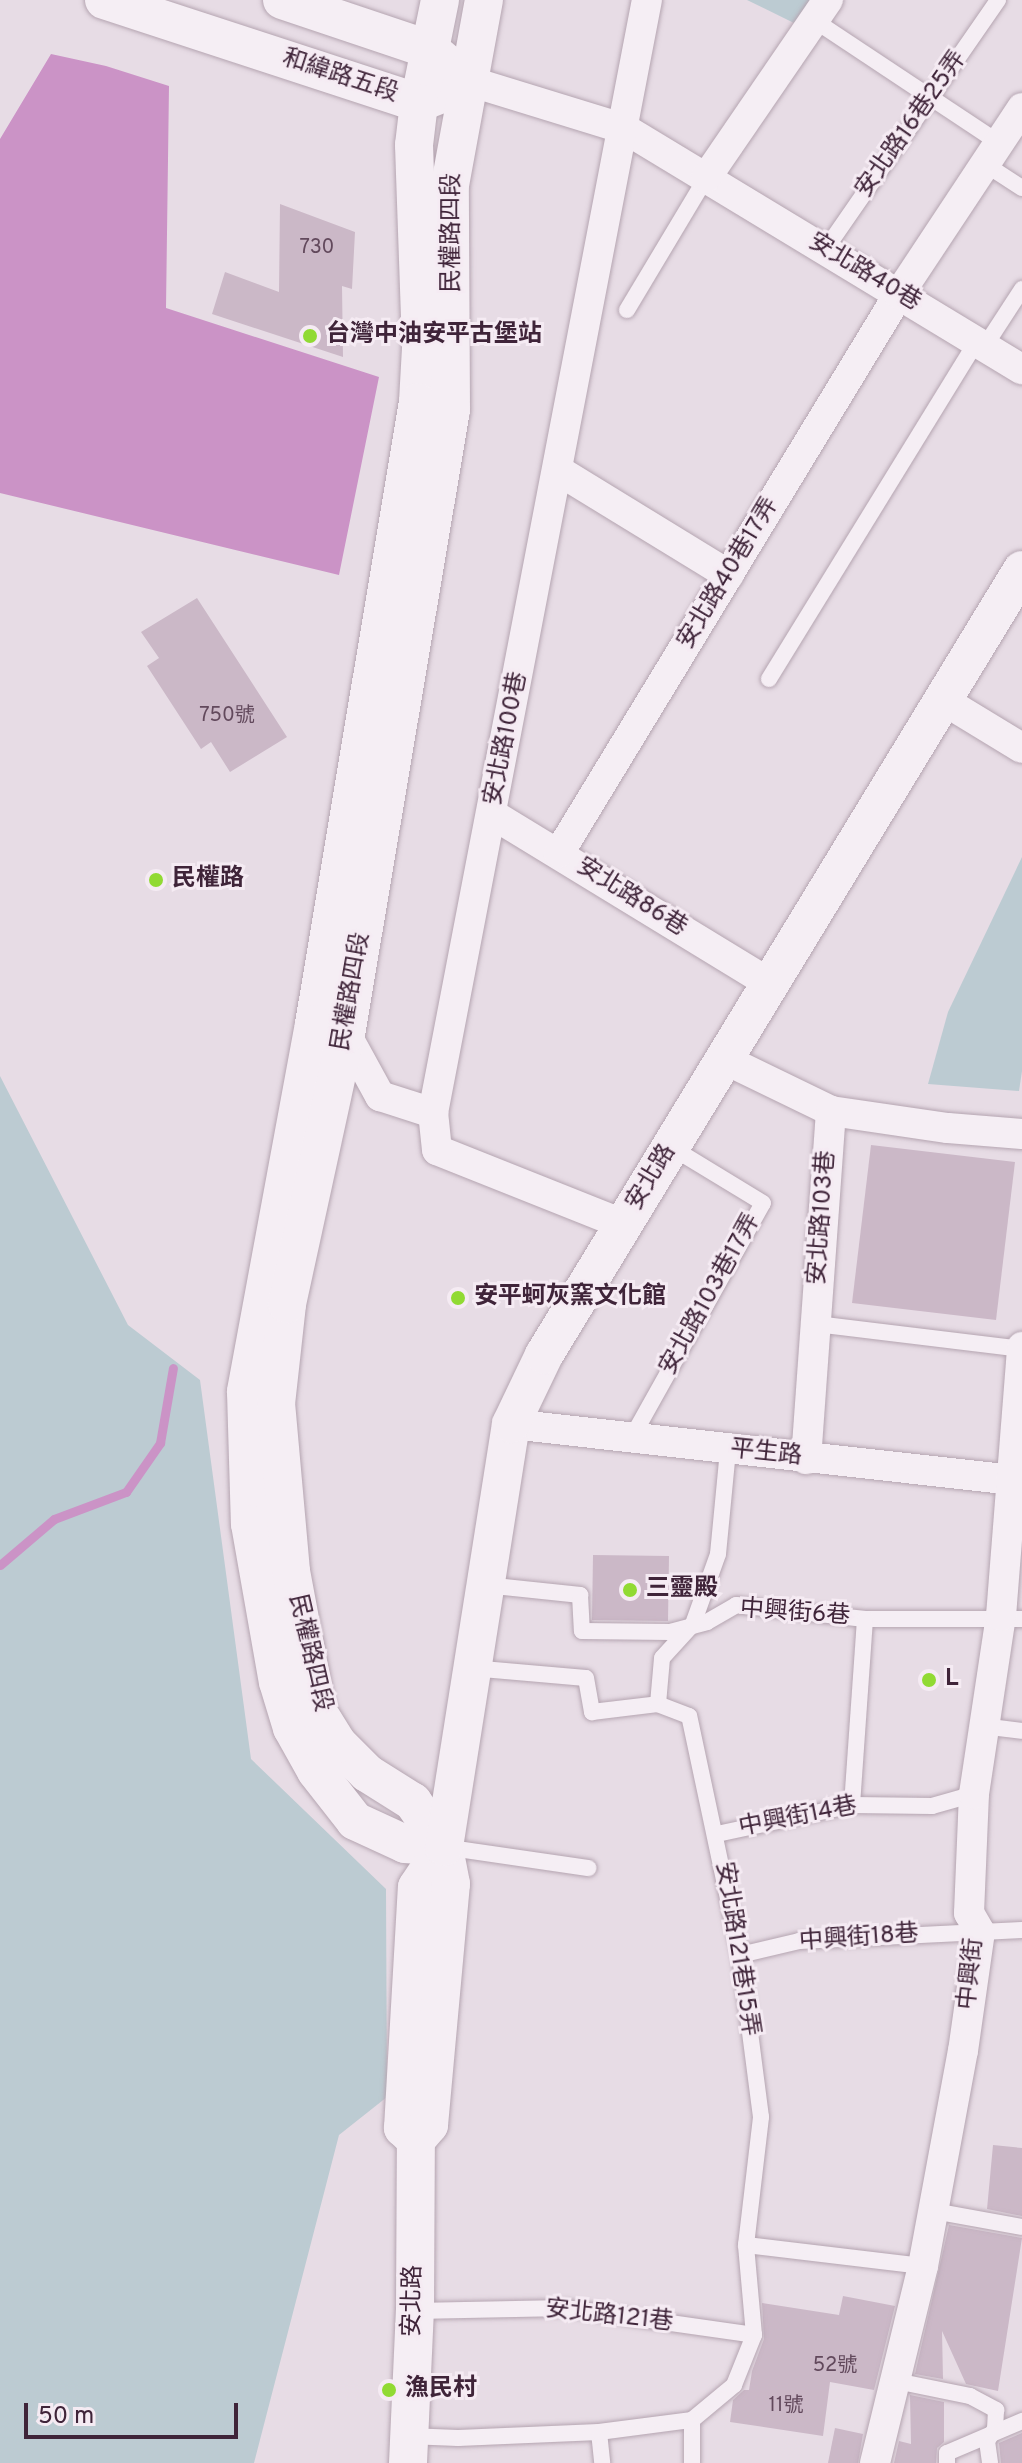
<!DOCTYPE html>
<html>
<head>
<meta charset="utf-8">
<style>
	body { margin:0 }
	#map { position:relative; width:1022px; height:2463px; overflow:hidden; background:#e7dce5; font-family:Overpass,"Noto Sans TC",sans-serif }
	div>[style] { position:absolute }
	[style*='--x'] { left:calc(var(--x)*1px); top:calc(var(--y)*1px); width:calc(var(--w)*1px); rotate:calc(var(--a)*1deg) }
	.green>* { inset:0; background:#bccbd2 }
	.water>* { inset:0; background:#cb93c6 }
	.stream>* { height:9px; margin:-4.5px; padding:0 4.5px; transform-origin:4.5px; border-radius:4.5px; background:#cb93c6 }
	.building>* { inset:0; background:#cbb8c7 }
	.roads { filter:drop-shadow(0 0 2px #b5a5b1) drop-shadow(0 0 2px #b5a5b1) }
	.service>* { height:16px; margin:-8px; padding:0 8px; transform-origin:8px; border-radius:8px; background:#f5eef4 }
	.minor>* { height:30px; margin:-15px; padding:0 15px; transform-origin:15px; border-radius:15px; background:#f5eef4 }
	.tertiary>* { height:38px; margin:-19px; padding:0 19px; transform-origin:19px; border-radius:19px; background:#f5eef4 }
	.dots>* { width:22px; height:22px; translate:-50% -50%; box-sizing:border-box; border:4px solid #f5ebf3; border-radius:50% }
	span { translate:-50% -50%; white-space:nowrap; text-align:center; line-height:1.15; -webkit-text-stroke:6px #f5ebf3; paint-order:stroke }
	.number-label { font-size:20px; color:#62495c }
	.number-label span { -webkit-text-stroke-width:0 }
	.street-label { font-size:24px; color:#3f2439 }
	.poi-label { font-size:24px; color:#3f2439; font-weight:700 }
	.left { translate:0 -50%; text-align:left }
	.scale { position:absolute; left:24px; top:2403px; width:214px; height:36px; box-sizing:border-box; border:4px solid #3f2439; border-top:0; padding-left:10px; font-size:24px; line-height:28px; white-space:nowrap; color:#3f2439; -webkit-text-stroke:6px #f5ebf3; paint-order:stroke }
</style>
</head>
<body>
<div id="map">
	<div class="green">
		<div style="clip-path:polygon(747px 0,810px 0,794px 23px)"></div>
		<div style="clip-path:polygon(1022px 857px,1022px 1071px,1019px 1091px,928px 1084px,948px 1012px)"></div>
		<div style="clip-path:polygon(0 1076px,128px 1325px,200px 1380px,251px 1759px,386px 1889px,387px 2097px,339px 2135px,254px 2463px,0 2463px)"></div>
	</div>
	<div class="water">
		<div style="clip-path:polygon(51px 54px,106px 66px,169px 86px,166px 308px,379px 377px,339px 575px,0 493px,0 139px)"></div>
	</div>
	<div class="stream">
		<div style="--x:0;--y:1565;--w:71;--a:-40.4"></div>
		<div style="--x:54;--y:1519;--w:77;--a:-20.6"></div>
		<div style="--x:126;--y:1492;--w:60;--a:-55.2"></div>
		<div style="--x:160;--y:1443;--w:76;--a:-80.2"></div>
	</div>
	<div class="building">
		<div style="clip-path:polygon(280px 204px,355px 232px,352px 289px,342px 286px,343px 357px,212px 314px,225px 272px,279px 292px)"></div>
		<div style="clip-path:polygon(197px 598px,287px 737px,230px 772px,211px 742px,201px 749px,147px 666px,159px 658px,141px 632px)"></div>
		<div style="clip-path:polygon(871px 1145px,1015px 1162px,996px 1320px,852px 1303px)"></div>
		<div style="clip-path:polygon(593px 1555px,669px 1556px,668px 1621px,592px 1620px)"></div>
		<div style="clip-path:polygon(993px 2145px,1022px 2148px,1022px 2216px,987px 2209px)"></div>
		<div style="clip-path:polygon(949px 2225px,1022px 2238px,998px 2391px,966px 2384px,942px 2331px,943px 2379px,915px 2374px)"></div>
		<div style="clip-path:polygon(843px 2296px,895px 2306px,874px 2390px,830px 2382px,823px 2436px,730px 2422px,733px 2400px,744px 2390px,749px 2390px,752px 2371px,764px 2339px,762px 2303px,839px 2315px)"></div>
		<div style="clip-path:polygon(910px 2395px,944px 2402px,944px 2442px,937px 2448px,936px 2463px,894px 2463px,899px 2441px,911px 2444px)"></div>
		<div style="clip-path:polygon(835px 2428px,863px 2434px,858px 2463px,828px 2463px)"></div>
		<div style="clip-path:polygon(1022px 2433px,1022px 2463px,1001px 2463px,999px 2443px)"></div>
	</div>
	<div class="roads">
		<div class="service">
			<div style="--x:814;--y:20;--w:222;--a:33.6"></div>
			<div style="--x:985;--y:164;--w:44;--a:33"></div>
			<div style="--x:825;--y:250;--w:304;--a:-55.3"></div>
			<div style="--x:627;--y:310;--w:154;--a:-59.1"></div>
			<div style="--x:985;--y:346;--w:68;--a:-57"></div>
			<div style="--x:769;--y:679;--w:397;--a:-58.4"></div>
			<div style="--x:816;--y:1324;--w:208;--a:6.9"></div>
			<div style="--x:631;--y:1439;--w:270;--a:-60.8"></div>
			<div style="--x:763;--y:1203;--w:108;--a:-148.7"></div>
			<div style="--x:485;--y:1585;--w:96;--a:6"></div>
			<div style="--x:580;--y:1595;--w:36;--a:87"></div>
			<div style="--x:582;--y:1631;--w:88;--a:0.7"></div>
			<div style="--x:670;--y:1632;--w:38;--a:-15"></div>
			<div style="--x:707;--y:1622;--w:34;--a:-30"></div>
			<div style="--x:736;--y:1605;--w:130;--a:6.2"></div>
			<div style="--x:865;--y:1619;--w:157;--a:0"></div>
			<div style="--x:471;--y:1668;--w:115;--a:5"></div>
			<div style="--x:586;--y:1678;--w:35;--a:80"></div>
			<div style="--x:592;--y:1712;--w:66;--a:-6.9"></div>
			<div style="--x:982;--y:1726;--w:40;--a:7.1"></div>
			<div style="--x:852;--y:1805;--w:186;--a:-86"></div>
			<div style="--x:717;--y:1834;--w:138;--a:-12.1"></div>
			<div style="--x:852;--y:1805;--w:80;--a:0.7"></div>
			<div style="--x:932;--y:1806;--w:44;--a:-15.9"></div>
			<div style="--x:444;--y:1847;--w:146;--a:8.3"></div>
			<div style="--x:740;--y:1955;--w:61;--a:-13.3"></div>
			<div style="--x:799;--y:1941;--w:223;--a:-2.8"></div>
			<div style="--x:934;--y:2211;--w:89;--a:10.3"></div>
			<div style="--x:746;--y:2245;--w:178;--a:6.8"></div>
			<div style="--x:415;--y:2311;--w:150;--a:-1.1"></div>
			<div style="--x:565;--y:2308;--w:191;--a:8.1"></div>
			<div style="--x:896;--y:2381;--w:76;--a:11.5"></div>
			<div style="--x:970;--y:2396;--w:30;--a:28"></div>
			<div style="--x:996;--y:2410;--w:19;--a:93"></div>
			<div style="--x:995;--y:2429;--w:14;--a:124"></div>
			<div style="--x:987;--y:2441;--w:22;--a:82"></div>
			<div style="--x:599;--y:2432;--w:31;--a:84"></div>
			<div style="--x:408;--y:2436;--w:50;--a:2.3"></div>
			<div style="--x:458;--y:2438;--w:141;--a:-2.4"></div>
			<div style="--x:599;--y:2432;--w:94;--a:-7.4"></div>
			<div style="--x:692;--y:2463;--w:43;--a:-90"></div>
			<div style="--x:692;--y:2420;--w:55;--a:-39.8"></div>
			<div style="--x:734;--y:2385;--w:54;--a:-68.2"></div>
			<div style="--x:754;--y:2335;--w:90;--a:-95.1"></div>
			<div style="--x:746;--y:2245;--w:129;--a:-83.3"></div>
			<div style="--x:761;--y:2117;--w:163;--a:-97.4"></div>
			<div style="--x:740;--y:1955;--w:244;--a:-102"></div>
			<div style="--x:689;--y:1716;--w:33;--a:-159"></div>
			<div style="--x:658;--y:1704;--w:46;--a:-85"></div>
			<div style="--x:662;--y:1658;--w:46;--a:-47.6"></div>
			<div style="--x:693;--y:1624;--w:74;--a:-70.3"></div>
			<div style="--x:718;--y:1554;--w:104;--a:-84.5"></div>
			<div style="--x:947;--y:2463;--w:10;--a:-90"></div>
			<div style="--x:947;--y:2453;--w:82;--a:-23.1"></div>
		</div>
		<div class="minor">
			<div style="--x:469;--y:81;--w:163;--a:17.1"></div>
			<div style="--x:625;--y:129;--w:464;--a:31.2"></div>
			<div style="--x:706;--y:178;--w:216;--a:-55.6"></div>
			<div style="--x:559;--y:471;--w:199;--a:31.5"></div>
			<div style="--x:943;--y:700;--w:92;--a:31.3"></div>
			<div style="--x:492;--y:814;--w:326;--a:31.4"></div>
			<div style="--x:559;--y:853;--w:654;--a:-58.69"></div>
			<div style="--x:899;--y:294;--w:223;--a:-56.5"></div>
			<div style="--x:335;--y:1031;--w:11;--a:15"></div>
			<div style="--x:346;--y:1034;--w:71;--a:61.3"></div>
			<div style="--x:380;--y:1096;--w:56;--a:17.8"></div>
			<div style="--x:724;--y:1059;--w:119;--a:25.9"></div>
			<div style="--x:831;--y:1111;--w:349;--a:94.1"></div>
			<div style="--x:831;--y:1111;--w:118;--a:8.3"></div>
			<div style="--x:948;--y:1128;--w:74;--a:4.6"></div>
			<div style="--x:625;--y:1225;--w:202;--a:-158.3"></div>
			<div style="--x:437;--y:1150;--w:37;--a:-96"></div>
			<div style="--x:433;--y:1113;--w:1133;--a:-79.12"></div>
			<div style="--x:511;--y:1424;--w:514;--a:6.36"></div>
			<div style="--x:875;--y:2463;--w:203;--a:-76.3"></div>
			<div style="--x:923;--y:2266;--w:219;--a:-79.5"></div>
			<div style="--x:963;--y:2051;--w:120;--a:-81.9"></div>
			<div style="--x:980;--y:1932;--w:22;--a:-120"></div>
			<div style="--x:969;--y:1913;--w:119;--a:-87.6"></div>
			<div style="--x:974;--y:1794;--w:180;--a:-81.4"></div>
			<div style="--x:1001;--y:1616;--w:270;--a:-85.5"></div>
		</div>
		<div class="tertiary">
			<div style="--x:104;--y:0;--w:331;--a:18.1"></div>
			<div style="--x:419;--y:103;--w:24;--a:-22"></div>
			<div style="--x:282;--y:0;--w:157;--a:18.6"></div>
			<div style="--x:431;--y:50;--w:26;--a:40"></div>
			<div style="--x:440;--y:0;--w:105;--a:101.5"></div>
			<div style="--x:419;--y:103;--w:42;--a:96.8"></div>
			<div style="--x:414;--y:145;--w:203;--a:88"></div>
			<div style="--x:421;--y:348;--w:54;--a:93.2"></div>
			<div style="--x:418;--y:402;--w:631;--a:99.49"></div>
			<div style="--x:314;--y:1024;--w:374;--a:100.5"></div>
			<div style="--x:246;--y:1392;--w:132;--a:88.3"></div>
			<div style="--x:250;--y:1524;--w:160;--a:80"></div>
			<div style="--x:278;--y:1682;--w:48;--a:73.1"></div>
			<div style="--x:292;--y:1728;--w:49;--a:60.8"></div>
			<div style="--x:316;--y:1771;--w:63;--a:52"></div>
			<div style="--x:355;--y:1821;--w:55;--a:24.7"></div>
			<div style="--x:405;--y:1844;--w:39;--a:4"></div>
			<div style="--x:444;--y:1847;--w:55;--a:-124.6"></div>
			<div style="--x:413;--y:1802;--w:54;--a:-147.8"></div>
			<div style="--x:367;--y:1773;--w:41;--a:-135"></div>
			<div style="--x:338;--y:1744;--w:40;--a:-122"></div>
			<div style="--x:317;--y:1710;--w:141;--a:-100.6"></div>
			<div style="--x:291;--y:1571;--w:168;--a:-95.1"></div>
			<div style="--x:276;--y:1404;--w:101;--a:-83.7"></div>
			<div style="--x:287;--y:1304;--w:276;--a:-77.7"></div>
			<div style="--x:346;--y:1034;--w:633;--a:-80.45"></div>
			<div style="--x:451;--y:410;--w:225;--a:-90.3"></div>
			<div style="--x:450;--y:185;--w:188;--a:-79.6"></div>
			<div style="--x:416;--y:2140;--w:18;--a:-137"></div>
			<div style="--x:403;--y:2128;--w:241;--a:-86.7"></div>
			<div style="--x:417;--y:1887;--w:48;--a:-56"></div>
			<div style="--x:408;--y:2463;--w:152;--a:-87.4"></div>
			<div style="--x:415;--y:2311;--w:171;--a:-89.7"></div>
			<div style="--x:416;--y:2140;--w:20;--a:-49"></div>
			<div style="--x:429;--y:2125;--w:242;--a:-84.8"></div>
			<div style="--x:451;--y:1884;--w:38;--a:-101"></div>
			<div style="--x:444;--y:1847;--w:428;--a:-81"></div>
			<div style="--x:511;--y:1424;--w:76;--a:-64.4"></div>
			<div style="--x:544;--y:1355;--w:919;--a:-58.66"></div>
		</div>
	</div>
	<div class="dots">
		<div style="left:310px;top:336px;background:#91da33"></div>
		<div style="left:156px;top:880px;background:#91da33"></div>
		<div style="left:458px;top:1298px;background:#91da33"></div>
		<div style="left:630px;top:1590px;background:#91da33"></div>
		<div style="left:929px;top:1680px;background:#91da33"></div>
		<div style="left:389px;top:2390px;background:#91da33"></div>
	</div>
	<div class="number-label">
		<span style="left:317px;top:248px">730</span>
		<span style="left:227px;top:716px">750號</span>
		<span style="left:835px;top:2366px">52號</span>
		<span style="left:786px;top:2406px">11號</span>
	</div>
	<div class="street-label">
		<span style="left:340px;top:77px;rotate:18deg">和緯路五段</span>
		<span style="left:912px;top:125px;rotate:-55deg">安北路16巷25弄</span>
		<span style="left:453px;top:233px;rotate:-90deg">民權路四段</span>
		<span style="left:864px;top:273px;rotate:31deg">安北路40巷</span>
		<span style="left:729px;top:574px;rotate:-59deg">安北路40巷17弄</span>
		<span style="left:507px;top:739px;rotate:-79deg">安北路100巷</span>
		<span style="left:631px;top:898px;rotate:32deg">安北路86巷</span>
		<span style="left:352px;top:992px;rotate:-80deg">民權路四段</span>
		<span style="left:652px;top:1178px;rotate:-59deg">安北路</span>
		<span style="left:823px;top:1218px;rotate:-86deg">安北路103巷</span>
		<span style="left:711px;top:1295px;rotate:-61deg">安北路103巷17弄</span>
		<span style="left:766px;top:1454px;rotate:6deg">平生路</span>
		<span style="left:795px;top:1614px;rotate:4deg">中興街6巷</span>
		<span style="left:309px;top:1653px;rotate:77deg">民權路四段</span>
		<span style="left:798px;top:1818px;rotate:-11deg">中興街14巷</span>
		<span style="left:859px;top:1939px;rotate:-4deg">中興街18巷</span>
		<span style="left:736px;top:1949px;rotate:81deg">安北路121巷15弄</span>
		<span style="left:972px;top:1974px;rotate:-84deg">中興街</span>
		<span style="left:414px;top:2301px;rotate:-89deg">安北路</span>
		<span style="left:609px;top:2317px;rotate:6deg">安北路121巷</span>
	</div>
	<div class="poi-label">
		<span class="left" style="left:326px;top:336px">台灣中油安平古堡站</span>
		<span class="left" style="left:172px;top:880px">民權路</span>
		<span class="left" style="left:474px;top:1298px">安平蚵灰窯文化館</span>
		<span class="left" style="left:646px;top:1590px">三靈殿</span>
		<span class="left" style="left:945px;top:1680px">L</span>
		<span class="left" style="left:405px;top:2390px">漁民村</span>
	</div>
	<div class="scale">50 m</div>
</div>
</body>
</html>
